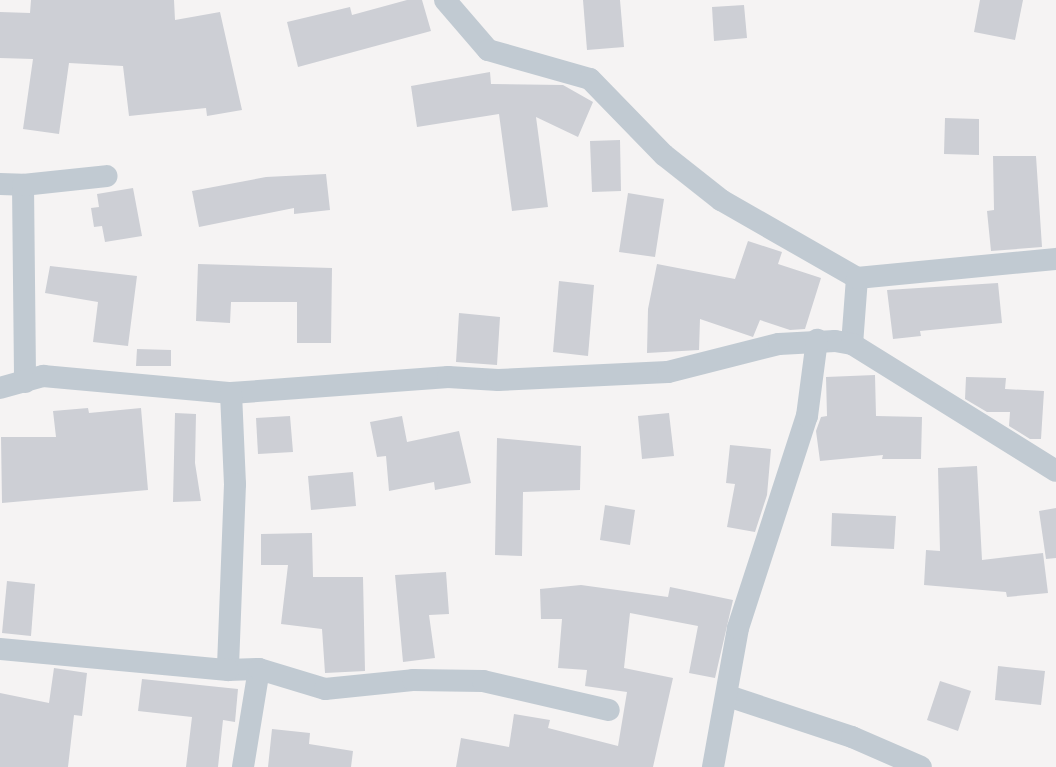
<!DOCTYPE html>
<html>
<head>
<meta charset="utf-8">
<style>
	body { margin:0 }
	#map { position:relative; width:1056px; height:767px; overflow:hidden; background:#f5f3f3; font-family:Signika,sans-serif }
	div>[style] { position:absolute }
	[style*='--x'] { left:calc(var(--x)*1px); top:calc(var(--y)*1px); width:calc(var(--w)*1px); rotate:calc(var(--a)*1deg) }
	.building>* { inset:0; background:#cdcfd5 }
	.minor>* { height:22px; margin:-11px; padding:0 11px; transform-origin:11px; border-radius:11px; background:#c1cad2 }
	span { translate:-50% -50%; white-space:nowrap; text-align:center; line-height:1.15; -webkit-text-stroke:6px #fff; paint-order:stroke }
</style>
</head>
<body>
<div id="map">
	<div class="building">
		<div style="clip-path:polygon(31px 0,174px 0,175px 20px,220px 12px,242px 110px,207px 116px,206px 108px,129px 116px,123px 66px,69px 63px,59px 134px,23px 129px,33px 59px,0 58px,0 12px,30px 13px)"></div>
		<div style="clip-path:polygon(407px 0,422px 0,431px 31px,298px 67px,287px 22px,350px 7px,352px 15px)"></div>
		<div style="clip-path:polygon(583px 0,620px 0,624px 47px,587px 50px)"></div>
		<div style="clip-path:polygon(980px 0,1023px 0,1015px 40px,974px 32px)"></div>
		<div style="clip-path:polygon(744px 5px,747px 38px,714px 41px,712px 7px)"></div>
		<div style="clip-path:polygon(490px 72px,491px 84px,563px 85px,593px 102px,578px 137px,536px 117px,548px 207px,512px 211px,499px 114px,417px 127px,411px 86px)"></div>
		<div style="clip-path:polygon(945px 118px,979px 119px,979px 155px,944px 154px)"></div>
		<div style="clip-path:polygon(620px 140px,621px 191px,592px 192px,590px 141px)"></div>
		<div style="clip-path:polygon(993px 156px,1036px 156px,1042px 247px,991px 251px,987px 211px,994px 210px)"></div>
		<div style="clip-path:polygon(326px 174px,330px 210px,294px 214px,294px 208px,199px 227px,192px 191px,266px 177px)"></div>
		<div style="clip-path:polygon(133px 188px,142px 236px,105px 242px,102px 226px,94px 227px,91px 208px,99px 207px,97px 194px)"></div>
		<div style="clip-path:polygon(628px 193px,664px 199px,655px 257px,619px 252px)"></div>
		<div style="clip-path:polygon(748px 241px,782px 252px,778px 264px,821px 278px,805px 329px,790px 330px,760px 320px,753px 337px,700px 319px,699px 350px,647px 353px,648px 309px,657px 264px,735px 279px)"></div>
		<div style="clip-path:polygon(198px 264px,332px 268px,331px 343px,297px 343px,297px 302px,231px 302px,230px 323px,196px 321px)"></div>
		<div style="clip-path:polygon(50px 266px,137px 276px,128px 346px,93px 342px,98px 302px,45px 293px)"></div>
		<div style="clip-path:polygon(559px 281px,594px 285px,588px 356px,553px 352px)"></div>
		<div style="clip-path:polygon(998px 283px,1002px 323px,920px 331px,921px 336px,893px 339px,887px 290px)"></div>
		<div style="clip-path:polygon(459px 313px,500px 317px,497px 365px,456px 362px)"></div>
		<div style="clip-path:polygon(137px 349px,171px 350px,171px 366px,136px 366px)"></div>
		<div style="clip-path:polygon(875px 375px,876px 416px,922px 417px,921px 459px,882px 459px,883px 455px,820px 461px,816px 431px,821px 417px,827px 416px,826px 377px)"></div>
		<div style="clip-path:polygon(966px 377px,1006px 378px,1005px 389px,1044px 391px,1041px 439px,1030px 439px,1009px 426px,1010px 412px,987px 412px,965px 399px)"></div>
		<div style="clip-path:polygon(88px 408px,89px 413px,141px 408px,148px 490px,2px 503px,1px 437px,56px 437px,53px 411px)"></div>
		<div style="clip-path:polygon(175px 413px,196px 414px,195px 463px,201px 501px,173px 502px)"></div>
		<div style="clip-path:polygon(669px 413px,674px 456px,642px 459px,638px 416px)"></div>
		<div style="clip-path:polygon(290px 416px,293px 452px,258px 454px,256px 418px)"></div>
		<div style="clip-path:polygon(402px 416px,407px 442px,459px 431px,471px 483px,435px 490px,434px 482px,389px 491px,386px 456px,377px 457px,370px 422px)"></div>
		<div style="clip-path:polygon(497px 438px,581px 446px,580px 490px,523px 492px,522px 556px,495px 555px)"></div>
		<div style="clip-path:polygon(730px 445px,771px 449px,767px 495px,755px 532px,727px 527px,735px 484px,726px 483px)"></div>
		<div style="clip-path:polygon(977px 466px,982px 560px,1043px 553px,1048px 593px,1007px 597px,1006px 592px,924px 585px,926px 550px,940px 551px,938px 468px)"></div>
		<div style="clip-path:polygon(353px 472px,356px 506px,311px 510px,308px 476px)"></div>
		<div style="clip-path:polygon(605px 505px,635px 510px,630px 545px,600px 540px)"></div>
		<div style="clip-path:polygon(1056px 508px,1056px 558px,1046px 559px,1039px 511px)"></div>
		<div style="clip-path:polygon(832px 513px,896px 516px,894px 549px,831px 546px)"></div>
		<div style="clip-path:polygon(312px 533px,313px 577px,363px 577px,365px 671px,325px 673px,322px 629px,281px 624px,288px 565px,261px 565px,261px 534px)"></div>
		<div style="clip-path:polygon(446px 572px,449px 614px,429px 615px,435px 658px,403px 662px,395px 575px)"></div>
		<div style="clip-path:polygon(7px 581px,35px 584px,31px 636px,2px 633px)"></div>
		<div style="clip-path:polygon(581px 585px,668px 597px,670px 587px,733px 600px,715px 678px,689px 673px,698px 626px,630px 613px,624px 668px,673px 678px,653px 767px,456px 767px,461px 738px,509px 747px,514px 714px,550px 720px,548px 728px,618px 746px,627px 692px,585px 686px,587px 670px,558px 668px,562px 619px,541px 619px,540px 589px)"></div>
		<div style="clip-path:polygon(998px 666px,1045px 671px,1041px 705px,995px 700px)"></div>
		<div style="clip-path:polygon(54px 668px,87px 673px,82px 716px,74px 715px,68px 767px,0 767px,0 693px,49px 703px)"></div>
		<div style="clip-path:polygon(142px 679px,238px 689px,235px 722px,223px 720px,218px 767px,186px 767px,192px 717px,138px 711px)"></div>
		<div style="clip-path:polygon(940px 681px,971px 691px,958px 731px,927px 720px)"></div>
		<div style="clip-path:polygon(272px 729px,310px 733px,309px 744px,353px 751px,351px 767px,268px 767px)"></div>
	</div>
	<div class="minor">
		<div style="--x:445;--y:0;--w:66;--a:49.3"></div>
		<div style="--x:488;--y:50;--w:106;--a:15.9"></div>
		<div style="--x:590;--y:79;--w:106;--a:45.8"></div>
		<div style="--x:664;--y:155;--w:73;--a:38.3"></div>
		<div style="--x:721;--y:200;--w:157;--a:29.8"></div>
		<div style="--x:857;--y:278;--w:66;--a:94.3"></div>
		<div style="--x:0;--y:184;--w:23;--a:2"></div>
		<div style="--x:23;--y:185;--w:197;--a:89.4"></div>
		<div style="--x:23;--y:185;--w:84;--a:-6.1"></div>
		<div style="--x:857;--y:278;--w:200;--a:-5.5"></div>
		<div style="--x:0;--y:388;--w:45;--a:-15.6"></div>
		<div style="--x:43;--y:376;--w:189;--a:5.2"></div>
		<div style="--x:231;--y:393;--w:218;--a:-4.2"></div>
		<div style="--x:448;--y:377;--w:50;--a:3.4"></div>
		<div style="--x:498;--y:380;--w:170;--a:-2.7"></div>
		<div style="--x:668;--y:372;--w:114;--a:-14.2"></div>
		<div style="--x:779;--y:344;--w:56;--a:-3.1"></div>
		<div style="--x:835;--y:341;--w:17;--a:10"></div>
		<div style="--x:852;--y:344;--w:240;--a:31.9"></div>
		<div style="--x:231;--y:393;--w:91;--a:87.5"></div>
		<div style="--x:235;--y:484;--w:186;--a:92.2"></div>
		<div style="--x:228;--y:670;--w:31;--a:-2"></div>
		<div style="--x:259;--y:669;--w:99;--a:99.3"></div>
		<div style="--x:0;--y:649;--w:229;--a:5.3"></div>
		<div style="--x:259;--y:669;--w:69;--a:16.9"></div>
		<div style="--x:325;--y:689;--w:88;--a:-5.8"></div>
		<div style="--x:413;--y:680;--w:70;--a:0.8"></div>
		<div style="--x:483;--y:681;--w:129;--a:13"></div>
		<div style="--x:728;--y:696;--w:131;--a:18.3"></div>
		<div style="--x:852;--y:737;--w:75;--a:23.5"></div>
		<div style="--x:713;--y:767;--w:141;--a:-79.8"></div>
		<div style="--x:738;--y:628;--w:223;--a:-72"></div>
		<div style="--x:807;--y:416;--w:77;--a:-82.5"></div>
	</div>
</div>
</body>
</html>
